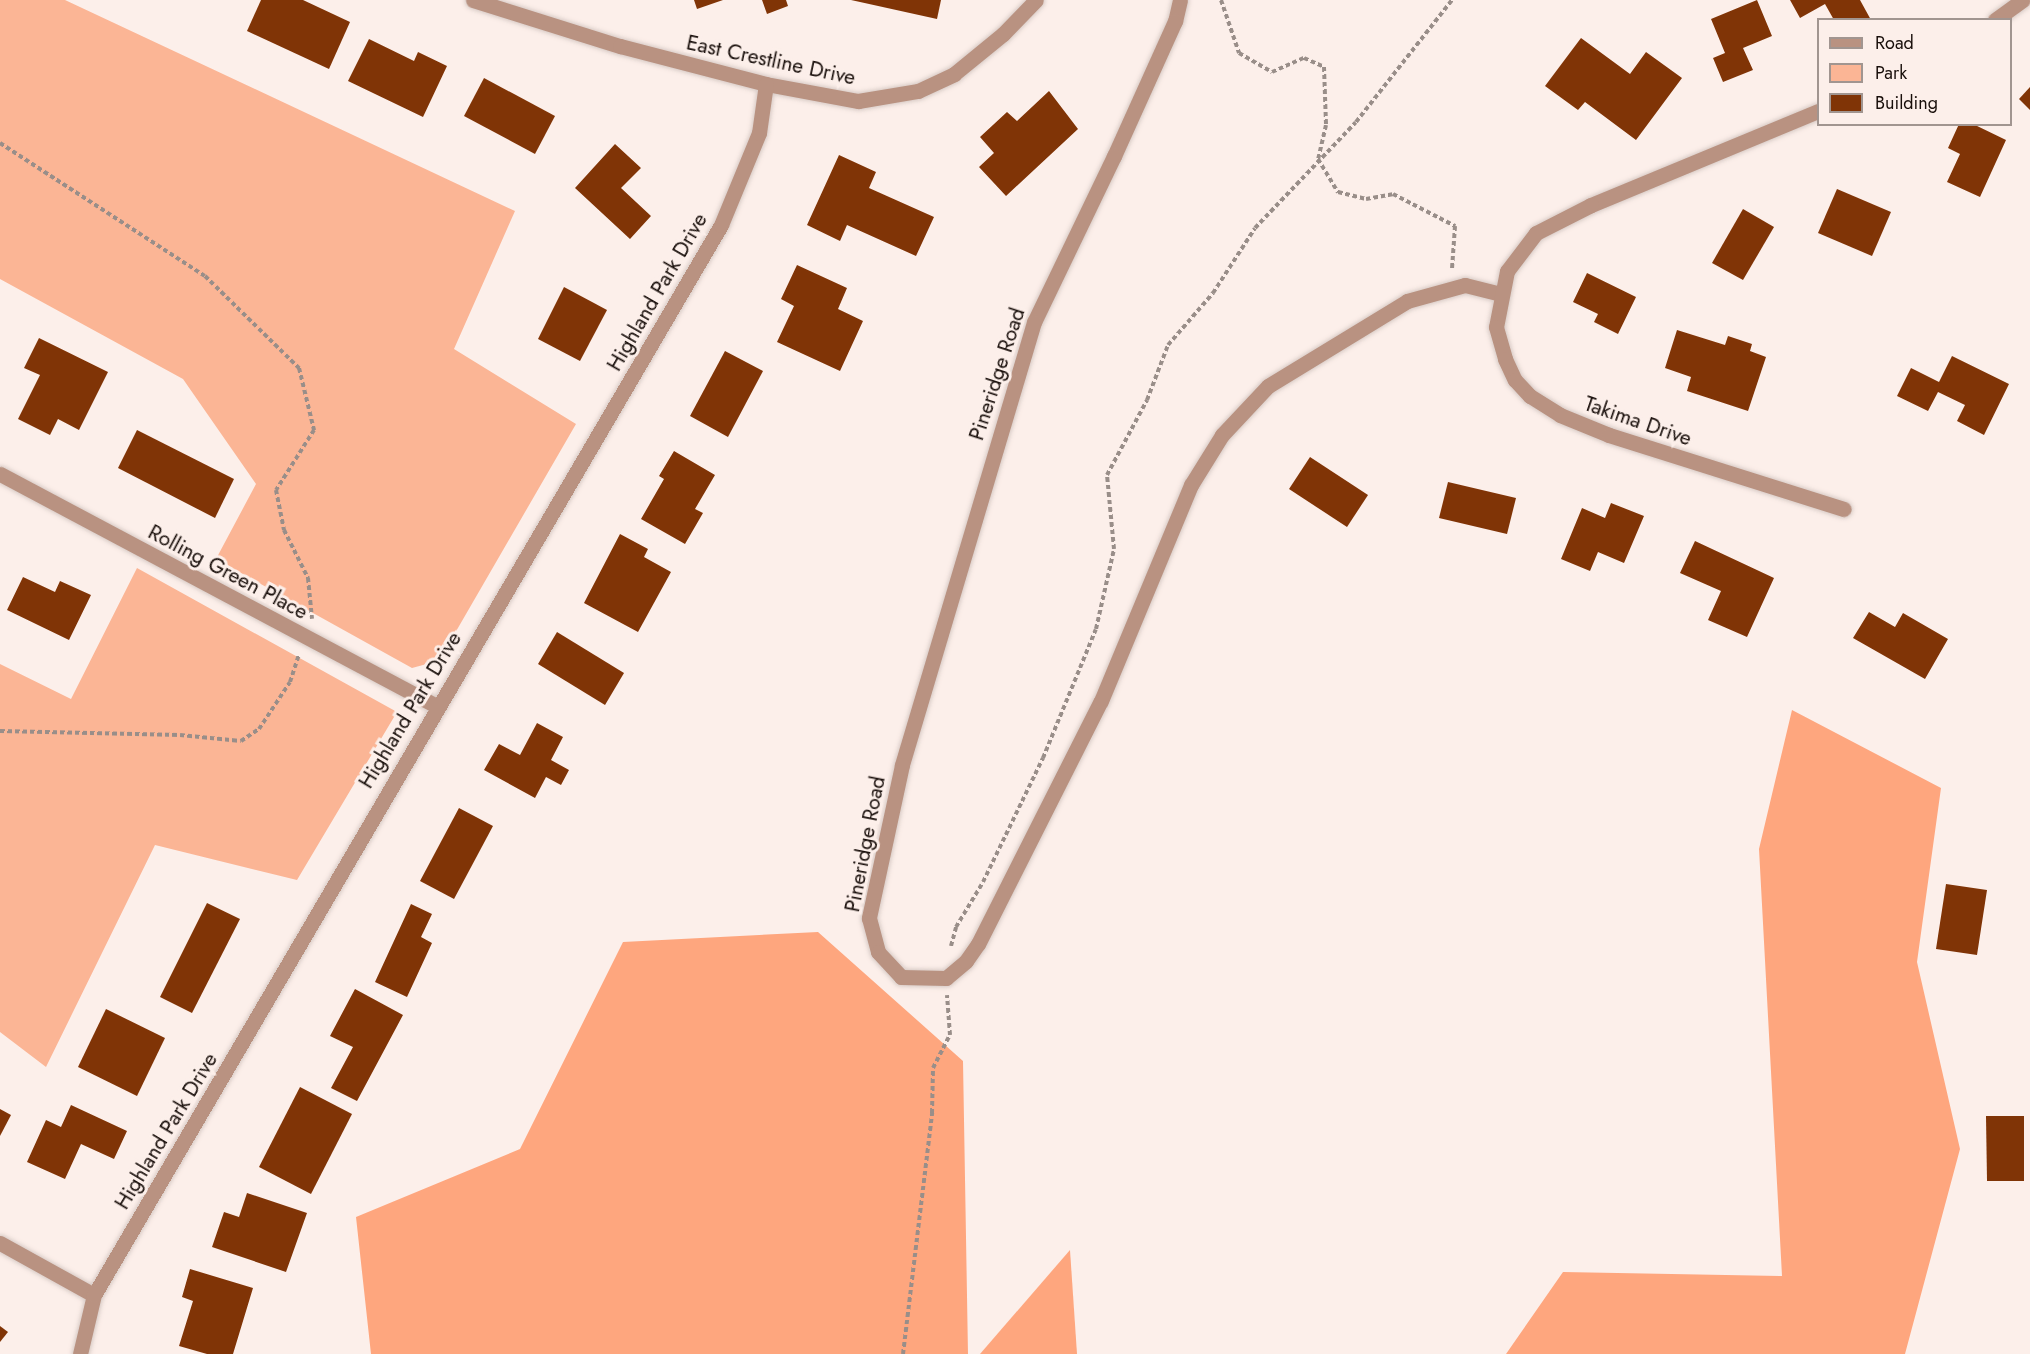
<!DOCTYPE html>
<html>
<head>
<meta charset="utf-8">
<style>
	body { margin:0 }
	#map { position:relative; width:2030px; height:1354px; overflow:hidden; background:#fcefea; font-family:Jost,sans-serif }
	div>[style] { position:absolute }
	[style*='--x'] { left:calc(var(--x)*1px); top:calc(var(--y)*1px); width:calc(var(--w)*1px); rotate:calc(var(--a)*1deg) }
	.green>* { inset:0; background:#fbb595 }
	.forest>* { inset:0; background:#fea67e }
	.building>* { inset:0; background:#803406 }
	.path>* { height:4px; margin-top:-2px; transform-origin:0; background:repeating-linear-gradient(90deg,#998e89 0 4.5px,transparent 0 7.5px) }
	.roads { filter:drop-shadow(0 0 2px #d8cbc6) drop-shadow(0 0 2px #d8cbc6) }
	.minor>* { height:15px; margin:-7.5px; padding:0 7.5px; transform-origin:7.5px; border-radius:7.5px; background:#b99281 }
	span { translate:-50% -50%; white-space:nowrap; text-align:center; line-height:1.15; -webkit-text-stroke:6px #fcefea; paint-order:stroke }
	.street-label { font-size:21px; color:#180e0a }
	.legend { position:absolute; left:1817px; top:18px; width:195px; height:108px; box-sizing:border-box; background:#fcefea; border:2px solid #a19590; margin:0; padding:8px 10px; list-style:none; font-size:18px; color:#180e0a }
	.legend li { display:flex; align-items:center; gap:12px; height:30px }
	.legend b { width:30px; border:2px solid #a19590 }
</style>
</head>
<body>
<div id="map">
	<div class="green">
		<div style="clip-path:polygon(0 0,65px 0,515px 211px,454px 349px,576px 424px,451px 640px,434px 662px,412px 668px,216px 559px,256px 484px,183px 379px,0 279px)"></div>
		<div style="clip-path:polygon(137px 568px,397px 712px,297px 880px,155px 845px,46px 1067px,0 1032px,0 664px,71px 699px)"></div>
	</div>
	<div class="forest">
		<div style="clip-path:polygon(1792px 710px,1941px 788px,1917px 962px,1960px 1149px,1905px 1354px,1506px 1354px,1563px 1272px,1782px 1276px,1759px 849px)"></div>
		<div style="clip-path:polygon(818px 932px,963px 1061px,968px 1354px,371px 1354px,356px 1217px,520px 1149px,623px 942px)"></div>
		<div style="clip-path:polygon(1070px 1250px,1077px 1354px,980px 1354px)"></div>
	</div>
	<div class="building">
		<div style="clip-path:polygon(261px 0,303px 0,350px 22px,329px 69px,247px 31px)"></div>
		<div style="clip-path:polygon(694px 0,723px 0,697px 9px)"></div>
		<div style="clip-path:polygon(762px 0,786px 0,788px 6px,767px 14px)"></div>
		<div style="clip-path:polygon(851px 0,941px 0,937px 19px)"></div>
		<div style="clip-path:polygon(1757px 0,1772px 36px,1743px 48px,1753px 70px,1723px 82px,1713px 58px,1725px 53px,1711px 19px)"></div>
		<div style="clip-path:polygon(1790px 0,1860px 0,1871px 20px,1834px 20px,1825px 4px,1800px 18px)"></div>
		<div style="clip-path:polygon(1581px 38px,1630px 74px,1646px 52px,1682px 78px,1636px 140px,1585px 102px,1578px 110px,1545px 86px)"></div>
		<div style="clip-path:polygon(369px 39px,414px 61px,418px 52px,447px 66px,423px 117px,348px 81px)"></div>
		<div style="clip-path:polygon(484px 78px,555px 116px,535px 154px,464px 116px)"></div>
		<div style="clip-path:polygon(2030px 87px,2030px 110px,2019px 99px)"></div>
		<div style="clip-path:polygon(1049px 91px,1078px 129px,1006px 196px,979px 167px,994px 153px,980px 137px,1007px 112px,1017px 121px)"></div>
		<div style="clip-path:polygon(1959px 124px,1973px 124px,2006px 140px,1980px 197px,1947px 182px,1960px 154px,1948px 148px)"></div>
		<div style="clip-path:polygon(615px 144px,641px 168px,621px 188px,651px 216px,630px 239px,575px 188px)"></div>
		<div style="clip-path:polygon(839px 155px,876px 172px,869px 188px,934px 217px,916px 256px,847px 225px,840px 241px,807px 225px)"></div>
		<div style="clip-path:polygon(1837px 189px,1891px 212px,1872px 256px,1818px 233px)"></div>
		<div style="clip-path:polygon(1743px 209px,1774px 227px,1743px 280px,1712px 263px)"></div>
		<div style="clip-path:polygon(797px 265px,847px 288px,838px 309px,863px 321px,840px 371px,777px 342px,794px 306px,781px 299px)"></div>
		<div style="clip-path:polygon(1587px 273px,1636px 297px,1618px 334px,1594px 322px,1598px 314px,1573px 302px)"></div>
		<div style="clip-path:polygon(564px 287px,607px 310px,580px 361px,538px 339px)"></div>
		<div style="clip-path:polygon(1677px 330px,1725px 345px,1728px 336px,1752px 344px,1750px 351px,1766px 357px,1748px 411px,1687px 391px,1691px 377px,1665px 368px)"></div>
		<div style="clip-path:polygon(39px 338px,108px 372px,79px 430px,58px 419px,50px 435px,18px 419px,40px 375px,24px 368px)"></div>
		<div style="clip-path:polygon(725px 351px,763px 371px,728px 437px,690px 416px)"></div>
		<div style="clip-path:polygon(1952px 356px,2009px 384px,1984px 435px,1957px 421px,1965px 405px,1938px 392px,1928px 411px,1897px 396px,1911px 368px,1939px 382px)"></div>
		<div style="clip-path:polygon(137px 430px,234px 479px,215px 518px,118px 468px)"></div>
		<div style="clip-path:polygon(674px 451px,715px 475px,695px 509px,703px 513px,685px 544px,641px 519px,664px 479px,659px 476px)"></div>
		<div style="clip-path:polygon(1310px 457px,1368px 495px,1347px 527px,1289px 489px)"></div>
		<div style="clip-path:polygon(1448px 482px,1516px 498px,1507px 534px,1439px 518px)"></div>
		<div style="clip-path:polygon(1611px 503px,1644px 516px,1624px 563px,1598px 552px,1590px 571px,1561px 559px,1582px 508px,1605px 518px)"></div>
		<div style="clip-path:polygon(620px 534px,648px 549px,644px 557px,671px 572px,638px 632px,584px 603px)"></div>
		<div style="clip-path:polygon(1695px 541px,1774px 578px,1747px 637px,1708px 620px,1721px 591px,1680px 573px)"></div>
		<div style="clip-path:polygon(23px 577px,55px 592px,60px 581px,91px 595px,69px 640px,7px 610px)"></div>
		<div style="clip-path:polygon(1869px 612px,1895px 627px,1903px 613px,1948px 639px,1925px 679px,1853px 638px)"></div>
		<div style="clip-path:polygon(557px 632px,624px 673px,605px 705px,538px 664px)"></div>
		<div style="clip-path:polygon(537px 723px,563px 737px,551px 760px,569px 770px,561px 785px,546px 777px,535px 798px,484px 770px,499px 744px,520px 755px)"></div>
		<div style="clip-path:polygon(459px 808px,493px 826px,454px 899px,420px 881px)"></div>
		<div style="clip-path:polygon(1946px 884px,1987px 890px,1977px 955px,1936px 949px)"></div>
		<div style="clip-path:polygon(207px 903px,240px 919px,192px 1013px,160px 997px)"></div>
		<div style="clip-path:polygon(411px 904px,432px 914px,421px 937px,432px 943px,407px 997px,375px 982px)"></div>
		<div style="clip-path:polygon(355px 989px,403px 1015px,357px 1101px,331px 1088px,353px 1047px,330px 1036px)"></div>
		<div style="clip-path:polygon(106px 1009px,165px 1038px,137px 1096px,78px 1067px)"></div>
		<div style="clip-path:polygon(300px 1087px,352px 1114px,311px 1194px,259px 1167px)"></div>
		<div style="clip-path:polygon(71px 1105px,127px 1131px,114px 1159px,81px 1144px,65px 1179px,27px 1162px,46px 1120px,61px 1127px)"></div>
		<div style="clip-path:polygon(0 1109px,11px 1115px,0 1136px)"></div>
		<div style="clip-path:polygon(1986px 1116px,2024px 1116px,2024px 1181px,1987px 1181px)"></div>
		<div style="clip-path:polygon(247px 1193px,307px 1213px,286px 1272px,212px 1247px,224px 1212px,239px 1217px)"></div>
		<div style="clip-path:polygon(190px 1269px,253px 1288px,233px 1354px,207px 1354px,179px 1346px,193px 1301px,182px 1297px)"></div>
		<div style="clip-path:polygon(0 1326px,8px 1332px,0 1342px)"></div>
	</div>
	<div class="path">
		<div style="--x:1221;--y:0;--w:56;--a:71.2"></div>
		<div style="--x:1239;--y:53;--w:38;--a:30"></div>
		<div style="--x:1272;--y:72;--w:35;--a:-24"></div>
		<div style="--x:1304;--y:58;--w:22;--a:24"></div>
		<div style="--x:1324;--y:67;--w:58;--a:88"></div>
		<div style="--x:1326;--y:125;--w:35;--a:103"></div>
		<div style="--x:1318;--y:159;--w:39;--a:59"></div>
		<div style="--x:1338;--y:192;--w:29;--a:14"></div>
		<div style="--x:1366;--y:199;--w:27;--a:-10"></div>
		<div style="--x:1393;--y:194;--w:70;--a:27.3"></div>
		<div style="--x:1455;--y:226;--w:43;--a:94"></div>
		<div style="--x:0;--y:143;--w:244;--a:33"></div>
		<div style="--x:205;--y:276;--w:132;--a:44.4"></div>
		<div style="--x:299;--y:368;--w:64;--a:76.4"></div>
		<div style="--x:314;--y:430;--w:71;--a:122.3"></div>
		<div style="--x:276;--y:490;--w:41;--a:78.7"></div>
		<div style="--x:284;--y:530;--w:54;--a:63.4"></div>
		<div style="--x:308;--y:578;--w:41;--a:84.4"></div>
		<div style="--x:0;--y:731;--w:180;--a:1.3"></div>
		<div style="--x:180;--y:735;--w:61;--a:5.6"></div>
		<div style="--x:241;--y:741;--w:22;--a:-34"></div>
		<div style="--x:259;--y:729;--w:56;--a:-56.6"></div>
		<div style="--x:290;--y:682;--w:28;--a:-72"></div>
		<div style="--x:951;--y:946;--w:20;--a:-75"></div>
		<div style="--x:956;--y:927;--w:52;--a:-59"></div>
		<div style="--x:983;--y:882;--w:138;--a:-64.2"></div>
		<div style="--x:1043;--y:758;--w:139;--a:-67.7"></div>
		<div style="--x:1096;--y:629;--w:82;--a:-77.3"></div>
		<div style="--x:1114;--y:549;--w:74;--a:-95.4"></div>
		<div style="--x:1107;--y:475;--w:85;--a:-61.9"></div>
		<div style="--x:1147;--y:400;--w:59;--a:-69.1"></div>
		<div style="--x:1168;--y:345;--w:69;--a:-49.1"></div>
		<div style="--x:1213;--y:293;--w:77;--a:-57.1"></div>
		<div style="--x:1255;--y:228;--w:146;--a:-46.4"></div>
		<div style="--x:1356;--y:122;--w:155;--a:-51.8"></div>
		<div style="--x:903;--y:1354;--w:243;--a:-83.1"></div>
		<div style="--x:932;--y:1113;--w:45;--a:-88.7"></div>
		<div style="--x:933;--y:1068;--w:37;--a:-63"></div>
		<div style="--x:950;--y:1035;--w:40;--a:-94.3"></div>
	</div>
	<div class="roads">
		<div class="minor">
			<div style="--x:473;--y:0;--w:154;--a:17.4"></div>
			<div style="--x:620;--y:46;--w:151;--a:14.6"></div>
			<div style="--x:766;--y:84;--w:94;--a:10.5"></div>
			<div style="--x:858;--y:101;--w:61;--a:-9.5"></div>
			<div style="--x:918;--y:91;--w:40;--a:-25"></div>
			<div style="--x:954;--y:74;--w:63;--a:-39.2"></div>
			<div style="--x:1003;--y:34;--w:47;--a:-45.9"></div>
			<div style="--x:1180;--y:0;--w:22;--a:103"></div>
			<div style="--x:1175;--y:21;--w:148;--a:114.3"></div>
			<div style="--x:1114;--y:156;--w:184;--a:115.7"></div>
			<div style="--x:1034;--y:322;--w:462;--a:106.6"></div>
			<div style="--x:902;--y:765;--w:157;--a:102.2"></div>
			<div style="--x:869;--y:918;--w:35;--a:75"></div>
			<div style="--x:878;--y:952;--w:34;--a:47"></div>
			<div style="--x:901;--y:977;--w:45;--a:1.3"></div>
			<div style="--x:946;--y:978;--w:26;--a:-40"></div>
			<div style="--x:966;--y:961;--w:21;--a:-55"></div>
			<div style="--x:978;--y:944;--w:272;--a:-63.2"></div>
			<div style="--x:1101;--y:701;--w:234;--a:-67.4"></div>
			<div style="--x:1191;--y:485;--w:59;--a:-58.2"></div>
			<div style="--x:1222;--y:435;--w:67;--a:-46.8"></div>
			<div style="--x:1268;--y:386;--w:163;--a:-31.4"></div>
			<div style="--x:1407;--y:301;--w:60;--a:-15.4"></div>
			<div style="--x:1465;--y:285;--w:36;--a:14"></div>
			<div style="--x:1995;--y:20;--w:34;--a:-36"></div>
			<div style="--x:1818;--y:111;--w:246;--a:157.5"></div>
			<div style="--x:1591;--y:205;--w:62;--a:153"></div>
			<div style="--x:1536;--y:233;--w:48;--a:127.3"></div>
			<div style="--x:1507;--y:271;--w:57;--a:101.1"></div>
			<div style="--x:1496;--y:327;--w:33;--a:74"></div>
			<div style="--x:1505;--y:359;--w:23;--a:65"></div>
			<div style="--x:1515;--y:380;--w:22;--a:47"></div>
			<div style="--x:1530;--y:396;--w:36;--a:32"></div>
			<div style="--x:1560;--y:415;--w:53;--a:22.2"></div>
			<div style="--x:1609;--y:435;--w:246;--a:17.5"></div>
			<div style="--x:0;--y:474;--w:494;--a:28"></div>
			<div style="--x:0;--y:1243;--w:107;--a:29"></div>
			<div style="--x:80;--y:1354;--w:61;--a:-76.7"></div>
			<div style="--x:94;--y:1295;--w:1240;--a:-59.63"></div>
			<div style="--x:721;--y:225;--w:100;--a:-67.6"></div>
			<div style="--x:759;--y:133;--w:49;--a:-81.9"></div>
		</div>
	</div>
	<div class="street-label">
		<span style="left:771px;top:60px;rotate:12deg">East Crestline Drive</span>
		<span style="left:657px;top:292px;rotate:-60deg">Highland Park Drive</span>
		<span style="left:997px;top:374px;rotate:-72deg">Pineridge Road</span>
		<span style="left:1638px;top:421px;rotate:19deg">Takima Drive</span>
		<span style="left:228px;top:572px;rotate:28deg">Rolling Green Place</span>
		<span style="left:410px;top:710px;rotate:-59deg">Highland Park Drive</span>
		<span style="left:865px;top:844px;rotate:-79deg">Pineridge Road</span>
		<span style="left:166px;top:1131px;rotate:-59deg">Highland Park Drive</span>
	</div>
	<ul class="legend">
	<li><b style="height:8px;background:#b99281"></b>Road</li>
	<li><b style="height:16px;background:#fbb595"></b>Park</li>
	<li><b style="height:16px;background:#803406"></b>Building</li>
	</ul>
</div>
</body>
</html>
